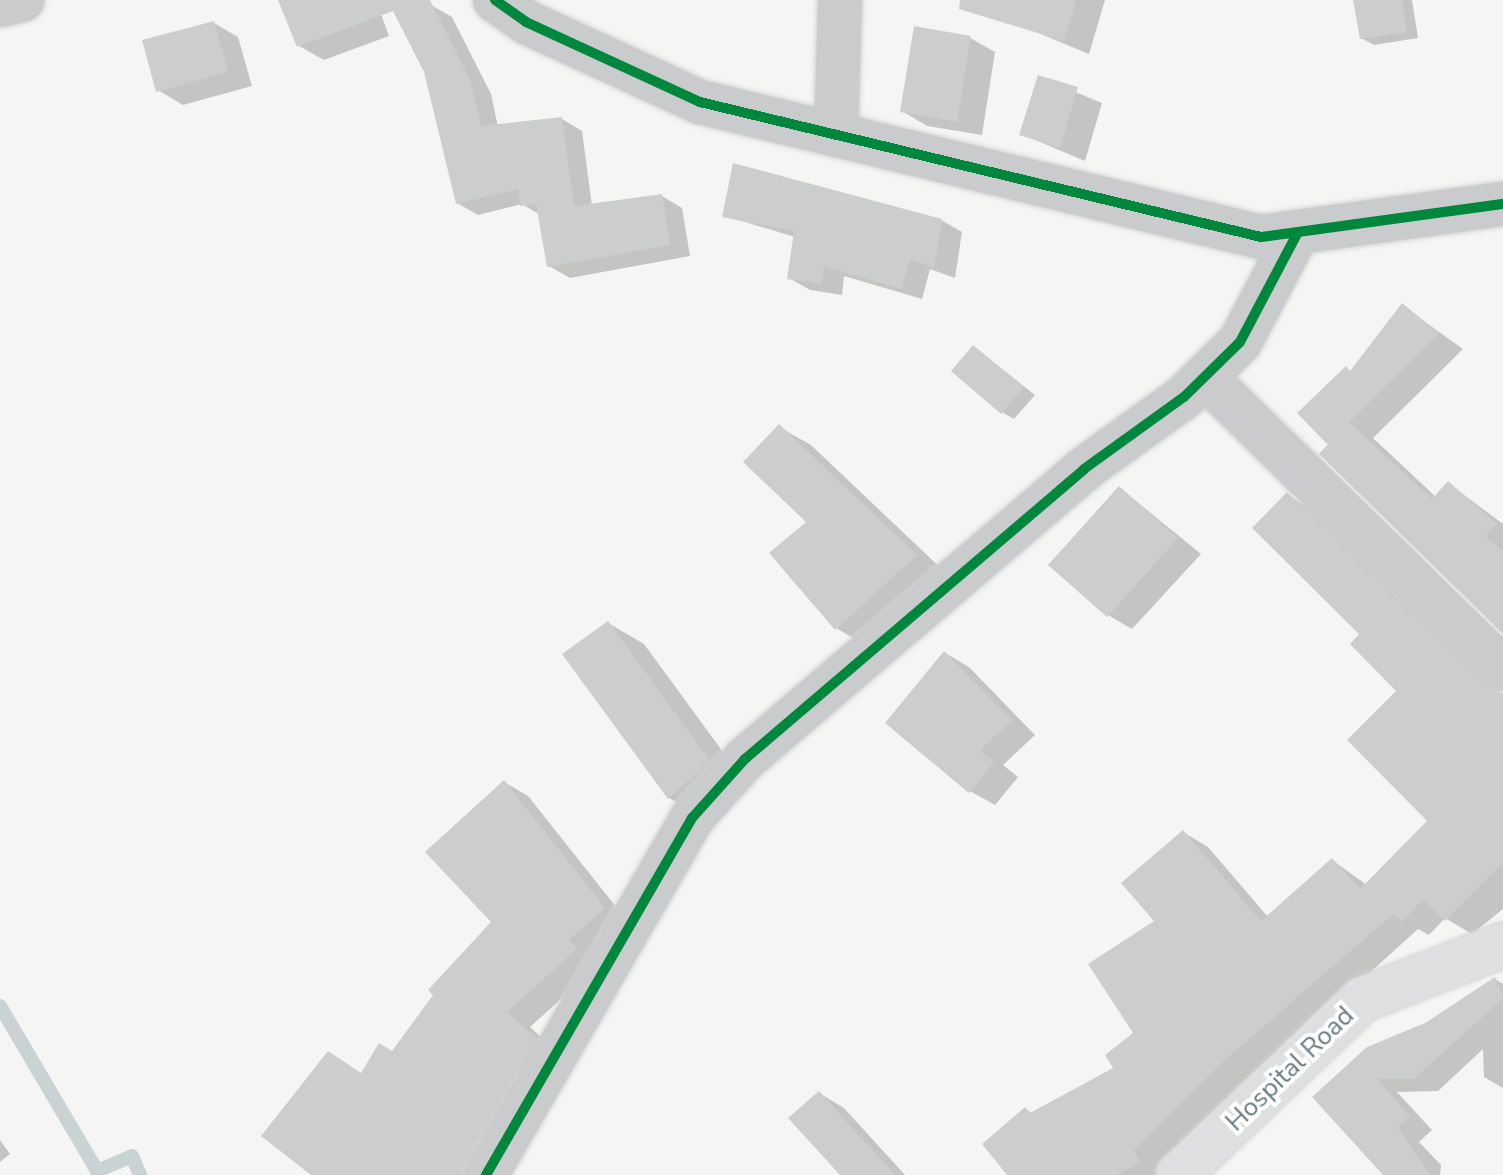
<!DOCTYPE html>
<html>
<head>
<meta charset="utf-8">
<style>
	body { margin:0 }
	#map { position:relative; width:1503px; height:1175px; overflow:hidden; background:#f5f5f4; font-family:"Nunito Sans",sans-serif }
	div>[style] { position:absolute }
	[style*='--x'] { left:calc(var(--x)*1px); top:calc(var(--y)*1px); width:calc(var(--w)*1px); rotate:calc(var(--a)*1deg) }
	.shadow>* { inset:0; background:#0003 }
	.stream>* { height:14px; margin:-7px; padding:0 7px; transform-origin:7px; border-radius:7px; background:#c9d3d4 }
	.building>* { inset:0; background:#cccece }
	.roads { filter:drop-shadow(0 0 2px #d2d3d4) drop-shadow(0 0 2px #d2d3d4) }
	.street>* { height:44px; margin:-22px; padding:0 22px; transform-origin:22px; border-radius:22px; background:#cacbcc }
	.secondary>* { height:44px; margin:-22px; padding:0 22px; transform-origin:22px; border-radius:22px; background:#dedfe0 }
	.cycleway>* { height:10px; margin:-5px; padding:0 5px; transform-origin:5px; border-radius:5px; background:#00873e }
	span { translate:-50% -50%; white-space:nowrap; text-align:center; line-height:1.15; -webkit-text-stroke:8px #fff; paint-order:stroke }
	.street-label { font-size:26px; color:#667984 }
</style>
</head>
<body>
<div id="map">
	<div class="shadow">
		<div style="clip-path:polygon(312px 0,376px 0,389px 36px,324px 60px,299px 46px)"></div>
		<div style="clip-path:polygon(1032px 0,1105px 0,1089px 54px,1024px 27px)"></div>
		<div style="clip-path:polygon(1355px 0,1412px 0,1418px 38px,1374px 45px,1361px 38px)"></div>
		<div style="clip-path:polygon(431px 5px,452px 17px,491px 94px,498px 127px,562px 119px,582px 131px,592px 206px,662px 196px,682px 208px,690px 256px,570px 278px,549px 266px,540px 215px,522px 204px,478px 215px,457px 203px)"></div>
		<div style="clip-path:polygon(214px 23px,238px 37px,252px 86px,183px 105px,158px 90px)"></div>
		<div style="clip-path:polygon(970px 38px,995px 52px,982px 135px,927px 126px,902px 111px)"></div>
		<div style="clip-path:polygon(1039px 77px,1102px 103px,1085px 161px,1021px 134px)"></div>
		<div style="clip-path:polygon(725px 216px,941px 220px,962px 232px,955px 278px,930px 269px,922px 299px,844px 276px,842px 295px,810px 290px,789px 278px,795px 237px)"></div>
		<div style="clip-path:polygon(1403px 306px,1463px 349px,1373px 438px,1436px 497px,1448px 483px,1503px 524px,1503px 631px,1328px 442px,1351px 372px)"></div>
		<div style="clip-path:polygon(974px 347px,1035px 395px,1014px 419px,1002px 412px)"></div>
		<div style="clip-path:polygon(779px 427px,811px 445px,948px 575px,868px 647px,836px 628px)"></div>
		<div style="clip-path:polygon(1120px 488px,1201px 554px,1132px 629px,1108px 615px)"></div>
		<div style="clip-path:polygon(1287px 495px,1313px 510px,1503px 694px,1503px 909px,1472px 934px,1445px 918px,1429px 935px,1418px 929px,1158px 1165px,1164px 1175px,1010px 1175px,1026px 1109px,1033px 1114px,1116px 1069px,1135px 1034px,1183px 832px,1208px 847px,1268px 917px,1332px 860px,1367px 885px,1430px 821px,1399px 691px)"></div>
		<div style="clip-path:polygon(608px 623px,644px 644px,745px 782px,705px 818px,669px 798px,565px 654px)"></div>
		<div style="clip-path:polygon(945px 653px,969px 667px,1035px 735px,1003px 765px,1018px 777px,995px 805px,970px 791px)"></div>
		<div style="clip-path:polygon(504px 782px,528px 796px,628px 922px,600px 964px,530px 1027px,559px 1054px,489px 1175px,314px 1175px,329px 1053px,362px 1074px,393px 1053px,494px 922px)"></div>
		<div style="clip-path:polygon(1495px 979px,1503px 984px,1503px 1088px,1484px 1077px,1483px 1049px,1438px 1091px,1397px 1092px,1432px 1130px,1419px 1142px,1441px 1165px,1440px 1175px,1386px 1175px,1315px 1097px)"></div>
		<div style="clip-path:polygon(819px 1093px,844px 1108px,905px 1175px,842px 1175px)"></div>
		<div style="clip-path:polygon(0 1140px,10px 1154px,0 1162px)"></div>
	</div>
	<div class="stream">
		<div style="--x:0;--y:1006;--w:191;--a:59.5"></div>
		<div style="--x:97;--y:1171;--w:38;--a:-23"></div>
		<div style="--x:132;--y:1156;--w:21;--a:67"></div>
	</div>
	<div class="building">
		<div style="clip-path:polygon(278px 0,430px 0,470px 80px,481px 126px,562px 117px,574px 206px,662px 194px,670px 245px,547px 267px,536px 204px,520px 206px,518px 189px,456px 204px,424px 72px,393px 11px,297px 47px)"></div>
		<div style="clip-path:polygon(960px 0,1076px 0,1064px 41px,959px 9px)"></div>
		<div style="clip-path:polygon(1353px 0,1402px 0,1407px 32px,1360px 39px)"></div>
		<div style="clip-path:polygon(214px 21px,228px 72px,156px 92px,142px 40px)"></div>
		<div style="clip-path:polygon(914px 26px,971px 36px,957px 122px,900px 112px)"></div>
		<div style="clip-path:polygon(1038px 75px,1078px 87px,1060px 148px,1019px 135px)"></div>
		<div style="clip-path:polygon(733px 163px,942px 219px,934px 268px,910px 259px,901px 289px,824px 266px,822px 284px,787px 279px,794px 231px,722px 217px)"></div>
		<div style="clip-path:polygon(1402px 303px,1439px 333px,1349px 422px,1432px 499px,1448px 481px,1497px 524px,1486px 536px,1503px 551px,1503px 634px,1319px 454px,1339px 432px,1327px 444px,1297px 413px,1346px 366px,1350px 371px)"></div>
		<div style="clip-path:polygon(973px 345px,1024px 387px,1001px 414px,951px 371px)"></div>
		<div style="clip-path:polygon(779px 424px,917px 555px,835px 630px,769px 553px,806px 522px,743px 462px)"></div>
		<div style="clip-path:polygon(1119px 486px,1178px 538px,1107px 617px,1048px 565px)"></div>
		<div style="clip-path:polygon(1287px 492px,1486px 687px,1503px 693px,1503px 863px,1445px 921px,1423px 899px,1402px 922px,1393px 914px,1224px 1061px,1134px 1150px,1140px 1162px,1117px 1175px,1007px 1175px,982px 1144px,1025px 1107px,1030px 1113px,1113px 1068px,1105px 1055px,1133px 1033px,1088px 964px,1154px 921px,1121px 883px,1183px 830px,1261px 921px,1332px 858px,1360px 889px,1427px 821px,1347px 740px,1396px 691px,1350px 644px,1359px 634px,1252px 528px)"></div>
		<div style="clip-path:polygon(608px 621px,710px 761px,668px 799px,562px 654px)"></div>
		<div style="clip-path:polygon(944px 651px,1012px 720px,980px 750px,994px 762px,969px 793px,885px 723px)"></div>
		<div style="clip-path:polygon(504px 780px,605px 908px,569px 940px,577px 949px,507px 1012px,536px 1038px,461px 1175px,311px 1175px,261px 1136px,328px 1051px,361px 1073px,379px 1043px,392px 1051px,433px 995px,428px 990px,491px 922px,425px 852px)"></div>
		<div style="clip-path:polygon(1495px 977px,1503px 998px,1414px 1079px,1377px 1079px,1410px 1116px,1398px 1128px,1430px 1175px,1383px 1175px,1312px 1097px,1367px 1047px,1425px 1023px)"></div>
		<div style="clip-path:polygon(819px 1091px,895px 1175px,840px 1175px,788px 1118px)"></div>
	</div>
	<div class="roads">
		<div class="street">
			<div style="--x:495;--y:0;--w:38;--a:35"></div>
			<div style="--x:526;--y:22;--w:192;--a:24.7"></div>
			<div style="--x:700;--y:102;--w:577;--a:13.53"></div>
			<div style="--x:1261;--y:237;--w:244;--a:-7.8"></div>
			<div style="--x:0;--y:5;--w:23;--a:-13"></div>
			<div style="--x:836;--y:135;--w:135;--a:-88.3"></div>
			<div style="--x:1205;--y:377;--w:417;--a:44.4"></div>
			<div style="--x:486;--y:1175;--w:412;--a:-60"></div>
			<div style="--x:692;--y:818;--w:79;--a:-48.1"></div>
			<div style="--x:745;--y:759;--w:446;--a:-40.5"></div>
			<div style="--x:1084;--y:469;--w:123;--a:-35.8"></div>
			<div style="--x:1184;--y:397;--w:78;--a:-44.5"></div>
			<div style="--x:1240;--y:342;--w:124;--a:-62.2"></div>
		</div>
		<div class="secondary">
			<div style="--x:1178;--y:1175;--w:255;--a:-43.6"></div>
			<div style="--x:1363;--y:999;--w:150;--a:-21.1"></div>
		</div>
	</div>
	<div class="cycleway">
		<div style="--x:495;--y:0;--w:38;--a:35"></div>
		<div style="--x:526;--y:22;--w:192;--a:24.7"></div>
		<div style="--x:700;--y:102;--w:577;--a:13.53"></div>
		<div style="--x:1261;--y:237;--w:244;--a:-7.8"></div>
		<div style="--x:486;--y:1175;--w:412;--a:-60"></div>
		<div style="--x:692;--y:818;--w:79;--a:-48.1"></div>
		<div style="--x:745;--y:759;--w:446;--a:-40.5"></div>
		<div style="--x:1084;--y:469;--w:123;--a:-35.8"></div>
		<div style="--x:1184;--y:397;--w:78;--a:-44.5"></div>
		<div style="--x:1240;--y:342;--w:124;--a:-62.2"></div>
	</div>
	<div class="street-label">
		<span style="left:1290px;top:1069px;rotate:-44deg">Hospital Road</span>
	</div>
</div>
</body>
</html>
